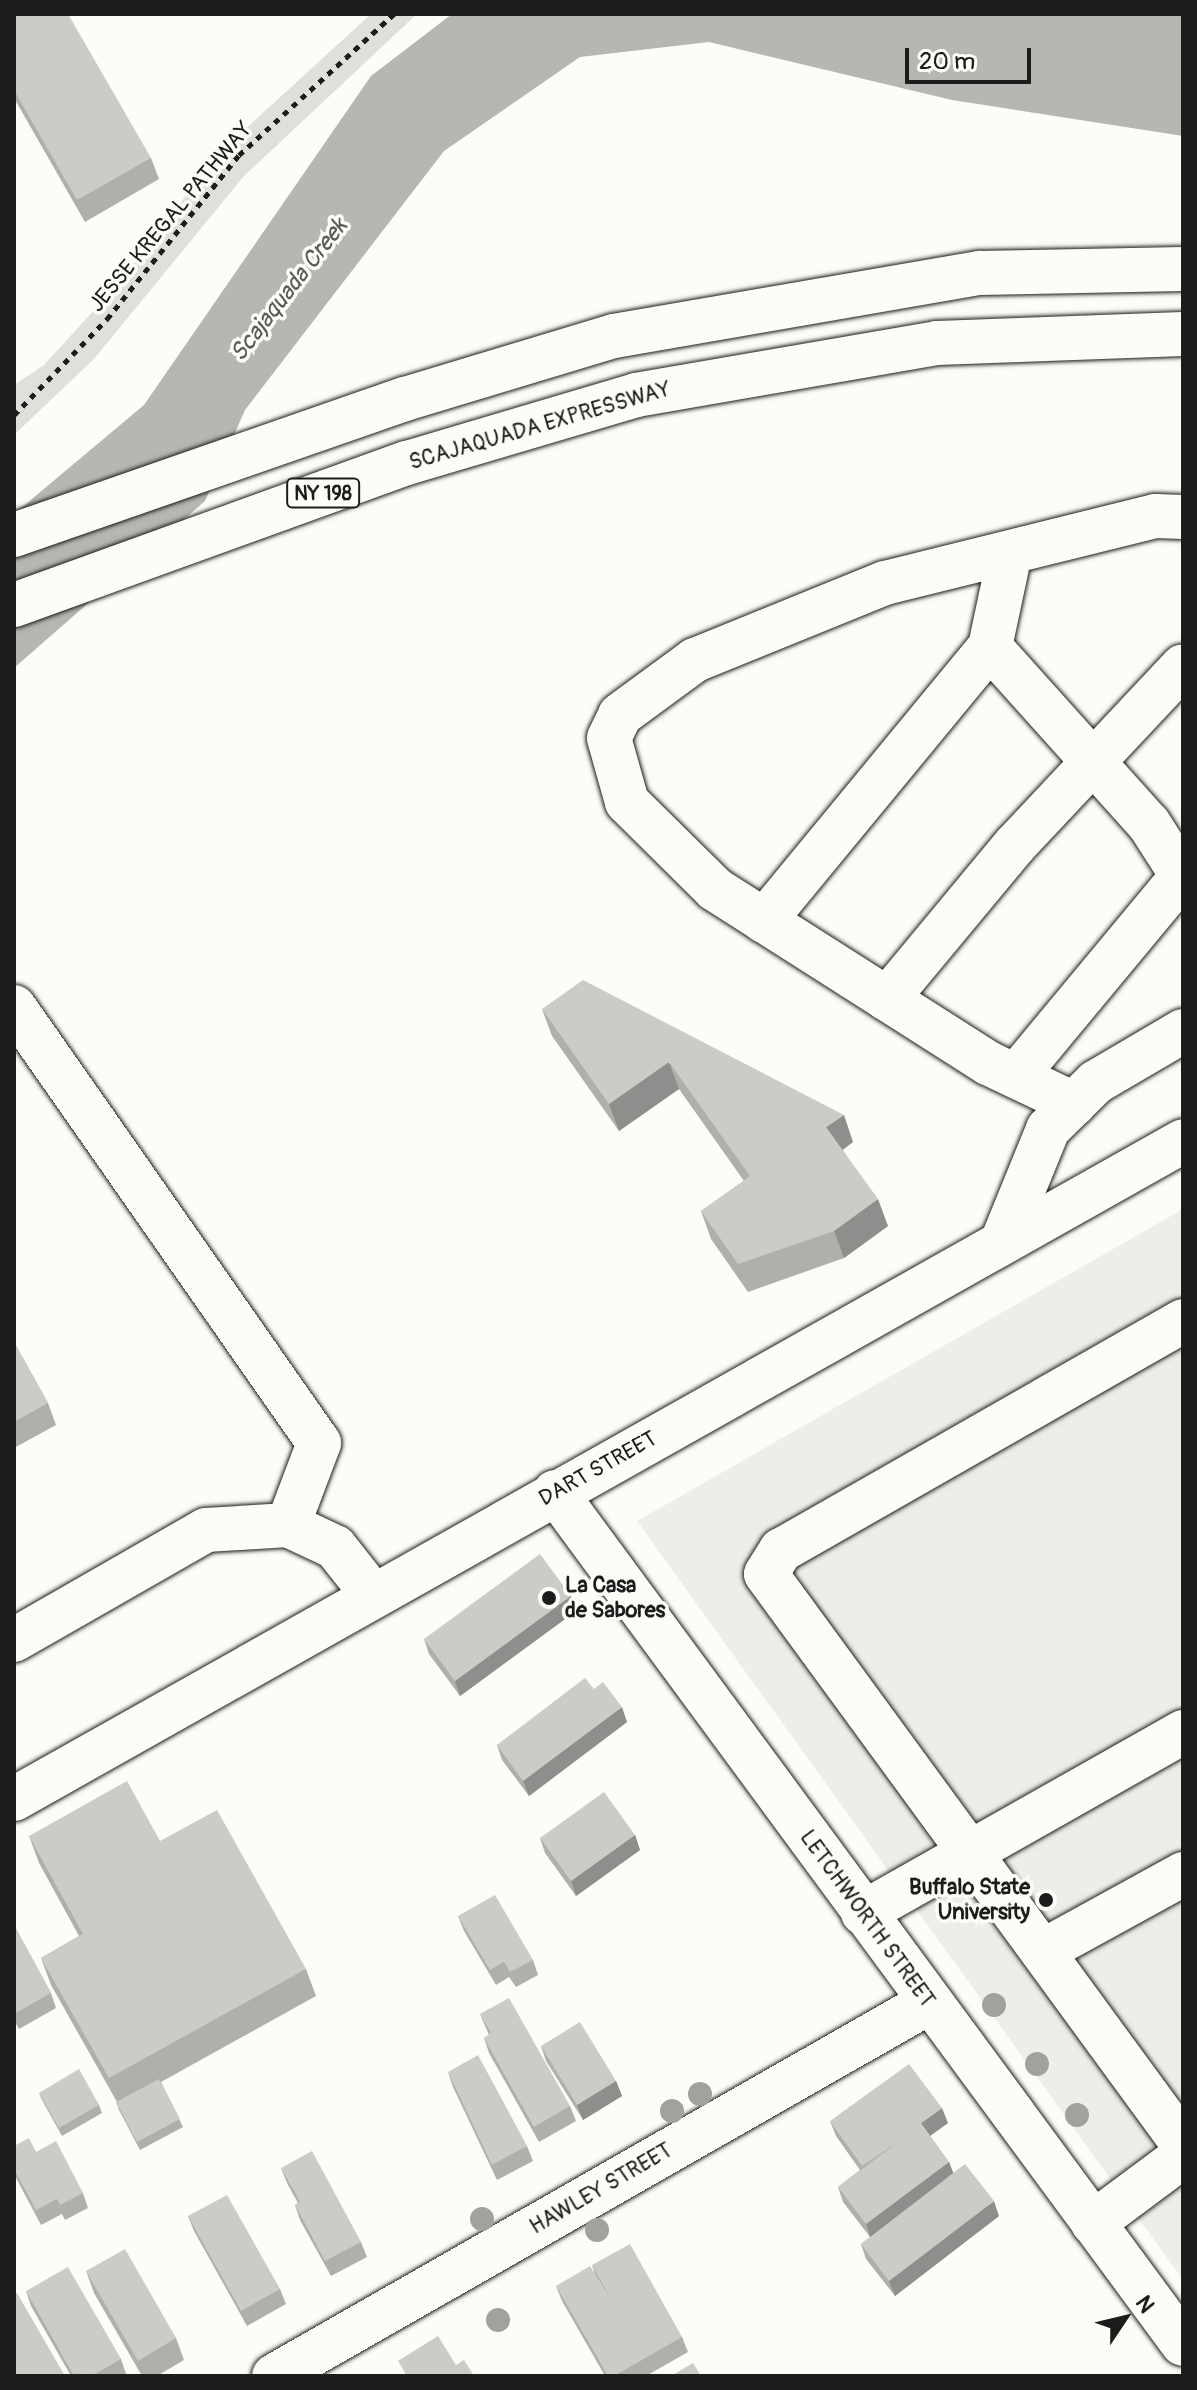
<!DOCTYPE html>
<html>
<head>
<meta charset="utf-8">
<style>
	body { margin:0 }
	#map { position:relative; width:1197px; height:2390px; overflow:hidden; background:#fdfcf7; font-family:Pangolin,sans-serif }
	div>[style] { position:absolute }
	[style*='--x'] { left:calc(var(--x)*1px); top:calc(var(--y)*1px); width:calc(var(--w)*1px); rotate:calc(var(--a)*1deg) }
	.built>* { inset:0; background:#eeede9 }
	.green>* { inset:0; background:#e0dfdb }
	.water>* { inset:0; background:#b7b6b2 }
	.path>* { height:5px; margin-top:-2.5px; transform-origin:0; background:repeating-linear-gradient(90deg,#1c1c1c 0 6px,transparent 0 12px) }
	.roads { filter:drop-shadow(0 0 2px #1c1c1c) drop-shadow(0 0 2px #1c1c1c) }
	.minor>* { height:44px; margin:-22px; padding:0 22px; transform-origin:22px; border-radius:22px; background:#fdfcf7 }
	.highway>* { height:44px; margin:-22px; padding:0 22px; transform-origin:22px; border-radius:22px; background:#fdfcf7 }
	.trees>* { width:24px; height:24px; margin:-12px; border-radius:50%; background:#a2a19e }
	.wall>* { inset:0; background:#afafac }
	.shaded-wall>* { inset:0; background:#8f8e8c }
	.building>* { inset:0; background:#cccbc8 }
	.dots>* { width:22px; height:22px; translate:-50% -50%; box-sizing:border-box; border:4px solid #fdfcf7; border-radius:50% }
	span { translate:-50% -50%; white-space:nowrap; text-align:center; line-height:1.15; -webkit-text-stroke:7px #fdfcf7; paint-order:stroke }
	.shield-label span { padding:2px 6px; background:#fdfcf7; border:2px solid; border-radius:6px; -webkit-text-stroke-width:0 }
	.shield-label { font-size:20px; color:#1c1c1c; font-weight:700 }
	.street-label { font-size:22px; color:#1c1c1c }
	.poi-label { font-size:22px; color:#1c1c1c; font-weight:700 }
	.left { translate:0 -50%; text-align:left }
	.right { translate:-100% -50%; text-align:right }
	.water-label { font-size:24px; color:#5a5a58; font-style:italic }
	.frame { position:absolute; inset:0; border:16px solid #1c1c1c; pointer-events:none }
	.north { position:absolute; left:1085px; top:2278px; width:80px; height:80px; -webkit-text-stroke:6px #fdfcf7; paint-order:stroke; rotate:55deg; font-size:22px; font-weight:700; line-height:32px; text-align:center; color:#1c1c1c }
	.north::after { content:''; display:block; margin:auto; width:28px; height:36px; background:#1c1c1c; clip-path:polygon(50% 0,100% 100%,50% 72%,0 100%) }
	.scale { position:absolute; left:905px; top:48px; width:126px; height:36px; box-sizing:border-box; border:4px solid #1c1c1c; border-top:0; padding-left:10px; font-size:24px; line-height:28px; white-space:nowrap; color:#1c1c1c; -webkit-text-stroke:6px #fdfcf7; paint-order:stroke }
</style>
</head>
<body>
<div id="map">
	<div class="built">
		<div style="clip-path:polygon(1183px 1209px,1183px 2280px,637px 1521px)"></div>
	</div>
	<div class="green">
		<div style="clip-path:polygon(371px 14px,417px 14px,244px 176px,94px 359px,14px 435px,14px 385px,44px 365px,116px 286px,219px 153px)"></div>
	</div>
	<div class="water">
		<div style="clip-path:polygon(452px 14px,1183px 14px,1183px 136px,952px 100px,709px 42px,580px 57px,444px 151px,245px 410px,205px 501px,14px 668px,14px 514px,144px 405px,371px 76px)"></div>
	</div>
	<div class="path">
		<div style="--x:14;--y:415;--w:134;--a:-45.9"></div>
		<div style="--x:107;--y:319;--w:211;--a:-51.2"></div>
		<div style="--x:239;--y:155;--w:210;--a:-42.3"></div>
	</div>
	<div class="roads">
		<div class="minor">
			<div style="--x:990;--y:647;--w:238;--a:48.1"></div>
			<div style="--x:1149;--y:824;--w:63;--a:57.3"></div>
			<div style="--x:764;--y:921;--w:355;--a:-50.5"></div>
			<div style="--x:990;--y:647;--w:96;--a:-78"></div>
			<div style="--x:887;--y:999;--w:200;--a:-50.3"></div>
			<div style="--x:1015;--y:845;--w:245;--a:-46.8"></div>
			<div style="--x:14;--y:1007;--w:532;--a:55.03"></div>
			<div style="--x:319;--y:1443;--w:88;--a:110.7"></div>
			<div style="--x:1016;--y:1076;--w:261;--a:-50.3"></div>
			<div style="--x:1074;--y:1104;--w:95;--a:-154.5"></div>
			<div style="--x:988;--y:1063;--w:324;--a:-147.5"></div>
			<div style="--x:715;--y:889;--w:124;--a:-135.3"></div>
			<div style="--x:627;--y:802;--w:66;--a:-105.7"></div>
			<div style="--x:609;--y:738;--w:25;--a:-64"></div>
			<div style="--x:620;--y:715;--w:93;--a:-36.3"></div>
			<div style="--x:695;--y:660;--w:205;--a:-22.1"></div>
			<div style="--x:885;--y:583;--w:279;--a:-13.9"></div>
			<div style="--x:1156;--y:516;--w:27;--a:2"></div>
			<div style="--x:1002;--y:1242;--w:122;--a:-67.8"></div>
			<div style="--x:1048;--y:1129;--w:67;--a:-44.4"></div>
			<div style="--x:1096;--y:1082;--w:101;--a:-30.4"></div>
			<div style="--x:1183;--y:1321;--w:463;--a:150.3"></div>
			<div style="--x:781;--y:1550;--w:28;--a:122"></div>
			<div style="--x:766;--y:1574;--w:706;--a:53.81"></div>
			<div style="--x:555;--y:1492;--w:1058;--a:53.61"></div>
			<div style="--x:14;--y:1640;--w:221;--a:-29.8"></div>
			<div style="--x:206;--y:1530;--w:82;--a:-3.5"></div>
			<div style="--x:288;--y:1525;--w:52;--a:25.1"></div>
			<div style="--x:335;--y:1547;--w:61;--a:51.6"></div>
			<div style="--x:14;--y:1799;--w:1341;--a:-29.37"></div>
			<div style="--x:863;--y:1913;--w:368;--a:-29.5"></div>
			<div style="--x:1043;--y:1951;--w:160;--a:-28.8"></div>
			<div style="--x:1093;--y:2223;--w:112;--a:-36.7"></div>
			<div style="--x:274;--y:2376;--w:753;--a:-29.7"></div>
		</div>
		<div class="highway">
			<div style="--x:14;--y:535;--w:414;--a:-19.2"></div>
			<div style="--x:405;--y:399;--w:218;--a:-16.8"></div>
			<div style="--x:614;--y:336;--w:371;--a:-9.8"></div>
			<div style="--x:980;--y:273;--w:203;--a:-1.1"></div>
			<div style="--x:14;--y:605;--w:418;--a:-19.9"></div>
			<div style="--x:407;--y:463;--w:239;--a:-16.5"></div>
			<div style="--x:636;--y:395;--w:305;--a:-9.8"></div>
			<div style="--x:937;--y:343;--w:246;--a:-2.1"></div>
		</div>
	</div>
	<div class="trees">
		<div style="left:994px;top:2005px"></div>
		<div style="left:1037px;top:2064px"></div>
		<div style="left:700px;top:2094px"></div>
		<div style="left:672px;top:2111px"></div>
		<div style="left:1077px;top:2115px"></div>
		<div style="left:482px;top:2219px"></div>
		<div style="left:597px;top:2230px"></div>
		<div style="left:498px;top:2320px"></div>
	</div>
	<div class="wall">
		<div style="clip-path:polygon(14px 14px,151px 158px,159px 179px,85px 222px,14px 98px)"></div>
		<div style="clip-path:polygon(542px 1009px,853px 1142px,843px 1150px,888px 1226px,844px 1258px,748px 1292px,711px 1239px,701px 1211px,744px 1181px,679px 1089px,619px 1131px,552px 1036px)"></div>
		<div style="clip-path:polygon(14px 1342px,48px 1403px,56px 1425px,14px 1448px)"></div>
		<div style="clip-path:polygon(571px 1596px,576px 1611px,460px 1696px,429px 1654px,424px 1639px)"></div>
		<div style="clip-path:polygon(594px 1689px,627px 1722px,529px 1796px,502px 1760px,497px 1745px)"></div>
		<div style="clip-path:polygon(635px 1835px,640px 1850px,576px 1896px,545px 1853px,540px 1838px)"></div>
		<div style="clip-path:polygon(29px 1836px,160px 1841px,306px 1969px,316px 1996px,161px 2082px,183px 2127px,140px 2150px,119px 2110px,116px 2102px,117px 2102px,51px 1985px,41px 1958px,79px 1936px,39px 1863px)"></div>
		<div style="clip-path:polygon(458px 1916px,533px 1960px,538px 1975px,516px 1987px,509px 1977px,496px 1985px,464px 1931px)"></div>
		<div style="clip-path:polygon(14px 1925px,51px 1993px,56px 2008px,19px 2029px,14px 2020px)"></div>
		<div style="clip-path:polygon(480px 2014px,570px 2106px,576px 2121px,539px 2142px,489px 2053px,484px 2038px,489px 2035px)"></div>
		<div style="clip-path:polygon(541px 2046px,616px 2081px,622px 2096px,583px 2120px,546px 2061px)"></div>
		<div style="clip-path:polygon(448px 2072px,527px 2146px,533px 2161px,497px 2180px,453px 2087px)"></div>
		<div style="clip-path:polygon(39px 2093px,99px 2105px,102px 2113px,62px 2136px,42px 2100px)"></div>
		<div style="clip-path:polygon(830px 2121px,948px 2123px,930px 2136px,949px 2162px,953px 2173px,999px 2216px,895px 2296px,866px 2259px,861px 2244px,870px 2237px,843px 2202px,838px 2187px,860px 2170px,836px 2136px)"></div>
		<div style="clip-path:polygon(14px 2146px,36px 2152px,83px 2193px,88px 2208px,65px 2220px,62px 2214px,41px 2225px,14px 2174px)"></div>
		<div style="clip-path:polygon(281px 2168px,361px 2242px,367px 2257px,331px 2276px,300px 2220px,295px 2205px,298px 2203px,287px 2183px)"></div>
		<div style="clip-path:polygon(188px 2216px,280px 2289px,286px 2304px,247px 2326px,194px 2231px)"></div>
		<div style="clip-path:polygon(592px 2265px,682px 2337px,688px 2352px,646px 2376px,605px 2376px,562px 2301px,556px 2286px,595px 2274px)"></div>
		<div style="clip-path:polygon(86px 2271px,176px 2338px,184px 2360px,157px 2376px,142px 2376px,94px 2293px)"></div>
		<div style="clip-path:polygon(26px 2291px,121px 2359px,126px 2374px,123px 2376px,71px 2376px,31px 2306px)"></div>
	</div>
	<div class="shaded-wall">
		<div style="clip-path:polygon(669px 1062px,679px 1089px,619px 1131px,609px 1104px)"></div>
		<div style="clip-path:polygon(844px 1115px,853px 1142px,836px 1154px,826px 1127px)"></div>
		<div style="clip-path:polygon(878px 1199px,888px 1226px,844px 1258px,834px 1231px)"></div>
		<div style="clip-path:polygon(571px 1596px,576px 1611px,460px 1696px,455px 1681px)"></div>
		<div style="clip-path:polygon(622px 1707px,627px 1722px,529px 1796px,523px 1781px)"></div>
		<div style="clip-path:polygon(635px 1835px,640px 1850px,576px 1896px,571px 1881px)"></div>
		<div style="clip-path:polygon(616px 2081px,622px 2096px,583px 2120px,577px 2105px)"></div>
		<div style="clip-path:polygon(942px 2108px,948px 2123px,927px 2138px,921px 2123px)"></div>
		<div style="clip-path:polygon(949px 2162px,955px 2177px,871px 2239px,866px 2224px)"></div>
		<div style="clip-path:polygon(994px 2201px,999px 2216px,895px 2296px,889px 2281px)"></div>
	</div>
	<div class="building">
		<div style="clip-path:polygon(14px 14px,68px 14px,151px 158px,77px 200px,14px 90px)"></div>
		<div style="clip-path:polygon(583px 980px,844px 1115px,826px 1127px,878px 1199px,834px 1231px,738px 1264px,701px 1211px,750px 1176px,669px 1062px,609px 1104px,542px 1009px)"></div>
		<div style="clip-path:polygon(14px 1342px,48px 1403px,14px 1422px)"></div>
		<div style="clip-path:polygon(540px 1554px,571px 1596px,455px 1681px,424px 1639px)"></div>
		<div style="clip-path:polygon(585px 1678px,594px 1689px,603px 1682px,622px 1707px,523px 1781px,497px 1745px)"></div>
		<div style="clip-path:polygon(127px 1781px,160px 1841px,217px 1810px,306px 1969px,109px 2078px,41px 1958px,83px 1934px,29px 1836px)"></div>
		<div style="clip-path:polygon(604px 1792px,635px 1835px,571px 1881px,540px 1838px)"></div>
		<div style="clip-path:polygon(495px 1895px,533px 1960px,510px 1972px,504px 1962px,490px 1970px,458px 1916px)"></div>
		<div style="clip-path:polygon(14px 1925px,51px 1993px,14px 2014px)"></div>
		<div style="clip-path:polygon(509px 1998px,570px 2106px,534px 2127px,484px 2038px,491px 2033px,480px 2014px)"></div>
		<div style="clip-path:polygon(580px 2022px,616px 2081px,577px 2105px,541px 2046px)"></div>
		<div style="clip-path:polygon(478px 2055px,527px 2146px,492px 2165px,448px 2072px)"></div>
		<div style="clip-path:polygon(909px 2064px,942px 2108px,921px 2123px,949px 2162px,866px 2224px,838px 2187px,898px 2142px,862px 2166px,830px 2121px)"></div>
		<div style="clip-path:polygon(79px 2069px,99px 2105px,59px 2128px,39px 2093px)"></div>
		<div style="clip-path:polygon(159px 2079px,180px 2119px,137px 2142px,116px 2102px)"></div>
		<div style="clip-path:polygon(29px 2138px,36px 2152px,56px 2141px,83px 2193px,60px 2205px,57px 2199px,36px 2210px,14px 2169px,14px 2146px)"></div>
		<div style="clip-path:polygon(312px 2151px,361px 2242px,325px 2261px,295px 2205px,300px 2202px,281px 2168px)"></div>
		<div style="clip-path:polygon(965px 2164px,994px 2201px,889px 2281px,861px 2244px)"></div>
		<div style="clip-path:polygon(227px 2195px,280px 2289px,241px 2311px,188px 2216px)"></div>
		<div style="clip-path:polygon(630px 2244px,682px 2337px,614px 2376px,608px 2376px,556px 2286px,590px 2266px,611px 2299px,592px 2265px)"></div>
		<div style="clip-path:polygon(125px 2249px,176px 2338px,138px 2361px,86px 2271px)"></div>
		<div style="clip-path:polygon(68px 2267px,121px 2359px,92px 2376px,74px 2376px,26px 2291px)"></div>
		<div style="clip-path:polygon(17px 2293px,65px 2376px,14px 2376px,14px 2295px)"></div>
		<div style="clip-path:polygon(438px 2336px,456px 2365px,464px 2360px,474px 2376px,407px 2376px,398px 2361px)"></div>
		<div style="clip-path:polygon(693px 2363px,701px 2376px,671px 2376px)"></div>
	</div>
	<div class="dots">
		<div style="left:549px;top:1598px;background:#1c1c1c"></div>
		<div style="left:1046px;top:1900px;background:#1c1c1c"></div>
	</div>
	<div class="shield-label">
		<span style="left:323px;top:493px">NY 198</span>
	</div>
	<div class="street-label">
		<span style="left:171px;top:217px;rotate:-50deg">JESSE KREGAL PATHWAY</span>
		<span style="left:540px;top:426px;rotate:-16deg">SCAJAQUADA EXPRESSWAY</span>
		<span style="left:598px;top:1469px;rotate:-29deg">DART STREET</span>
		<span style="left:867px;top:1919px;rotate:54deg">LETCHWORTH STREET</span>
		<span style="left:601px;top:2189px;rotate:-30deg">HAWLEY STREET</span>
	</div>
	<div class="poi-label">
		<span class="left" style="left:565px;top:1598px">La Casa<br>de Sabores</span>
		<span class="right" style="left:1030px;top:1900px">Buffalo State<br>University</span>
	</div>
	<div class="water-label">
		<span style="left:289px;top:290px;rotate:-52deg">Scajaquada Creek</span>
	</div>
	<div class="frame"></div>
	<div class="north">N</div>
	<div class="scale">20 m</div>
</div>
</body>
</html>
